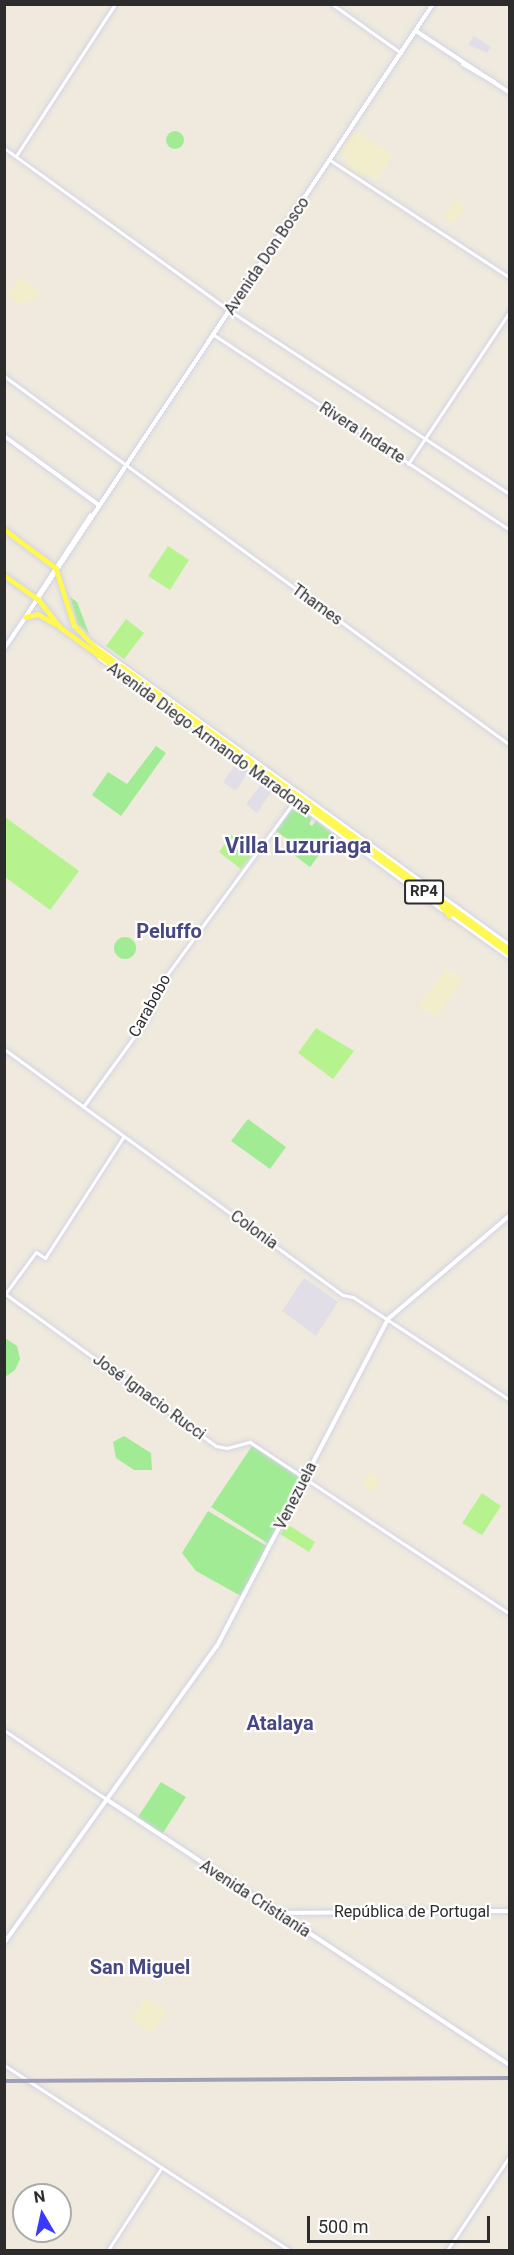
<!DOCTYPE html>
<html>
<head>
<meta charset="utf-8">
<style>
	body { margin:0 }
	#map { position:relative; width:514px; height:2255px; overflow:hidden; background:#efeadd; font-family:Roboto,sans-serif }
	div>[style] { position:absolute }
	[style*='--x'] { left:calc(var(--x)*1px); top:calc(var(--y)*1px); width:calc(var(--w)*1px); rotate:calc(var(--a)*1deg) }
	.industrial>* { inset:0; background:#e2dee7 }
	.education>* { inset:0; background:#f2edcb }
	.round { border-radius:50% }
	.green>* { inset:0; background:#a1eb94 }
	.pitch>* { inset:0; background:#b6f38f }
	.roads { filter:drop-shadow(0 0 2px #d2d2e6) drop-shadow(0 0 2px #d2d2e6) }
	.tertiary>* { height:3px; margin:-1.5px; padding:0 1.5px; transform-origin:1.5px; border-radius:1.5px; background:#fff }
	.secondary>* { height:4px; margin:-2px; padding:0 2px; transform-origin:2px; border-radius:2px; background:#fff }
	.primary>* { height:4.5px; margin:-2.25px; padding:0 2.25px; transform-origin:2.25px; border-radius:2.25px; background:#fff752 }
	.rail>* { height:4px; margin-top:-2px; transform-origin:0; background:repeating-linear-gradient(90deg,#fff 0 4.5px,#a09fb8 0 9px); box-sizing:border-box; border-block:2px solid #a09fb8 }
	span { translate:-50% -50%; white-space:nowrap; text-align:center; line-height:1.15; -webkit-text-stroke:4.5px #fff; paint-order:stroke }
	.shield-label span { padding:2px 4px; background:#fff; border:2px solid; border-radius:4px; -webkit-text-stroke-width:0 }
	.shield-label { font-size:15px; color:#2c2c2c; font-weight:700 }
	.street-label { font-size:16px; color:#2c2c2c }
	.quarter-label { font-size:20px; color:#474782; font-weight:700 }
	.district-label { font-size:22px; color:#474782; font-weight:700 }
	.frame { position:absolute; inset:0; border:6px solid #2c2c2c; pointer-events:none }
	.north { position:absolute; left:12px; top:2183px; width:60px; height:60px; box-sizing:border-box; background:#fff; border:2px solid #ababab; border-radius:50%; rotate:351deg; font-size:16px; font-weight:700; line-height:24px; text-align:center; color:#2c2c2c }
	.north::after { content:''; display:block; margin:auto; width:21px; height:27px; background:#3a3aff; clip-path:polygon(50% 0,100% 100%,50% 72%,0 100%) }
	.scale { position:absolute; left:307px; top:2216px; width:183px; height:27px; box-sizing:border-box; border:3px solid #2c2c2c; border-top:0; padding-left:8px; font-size:18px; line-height:21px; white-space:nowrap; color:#2c2c2c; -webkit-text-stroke:4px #fff; paint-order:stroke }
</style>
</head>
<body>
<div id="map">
	<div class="industrial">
		<div style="clip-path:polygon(474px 36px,491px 47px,487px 53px,468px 45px)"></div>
		<div style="clip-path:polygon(236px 764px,248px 772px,236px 791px,223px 782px)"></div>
		<div style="clip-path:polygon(262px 783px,272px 791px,257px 813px,246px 804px)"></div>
		<div style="clip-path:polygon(304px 1278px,338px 1302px,316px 1336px,282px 1311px)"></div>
	</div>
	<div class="education">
		<div style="clip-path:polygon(354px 130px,392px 155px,377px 180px,366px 173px,362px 178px,344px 166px,349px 158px,339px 152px)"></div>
		<div style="clip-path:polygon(457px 200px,465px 205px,454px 223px,443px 216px)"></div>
		<div style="clip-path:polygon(20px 277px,40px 292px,32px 302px,27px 299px,22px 306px,7px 294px)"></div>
		<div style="clip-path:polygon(446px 968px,463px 980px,436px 1017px,419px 1005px)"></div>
		<div class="round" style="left:363px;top:1474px;width:16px;height:16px"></div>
		<div style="clip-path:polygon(145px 1998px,166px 2011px,152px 2033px,131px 2020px)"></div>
	</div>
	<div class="green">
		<div class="round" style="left:166px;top:131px;width:18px;height:18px"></div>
		<div style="clip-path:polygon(70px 597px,77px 602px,89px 634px,78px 624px)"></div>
		<div style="clip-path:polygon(156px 746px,166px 753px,121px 816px,92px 795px,108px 772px,127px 784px)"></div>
		<div style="clip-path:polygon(294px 806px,312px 818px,309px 824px,312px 826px,316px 821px,334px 835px,310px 867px,294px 855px,300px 848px,276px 831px)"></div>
		<div class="round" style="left:114px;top:937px;width:22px;height:22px"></div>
		<div style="clip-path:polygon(248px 1119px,286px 1147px,270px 1169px,231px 1141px)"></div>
		<div style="clip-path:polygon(5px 1338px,17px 1346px,20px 1359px,15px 1370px,5px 1377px)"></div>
		<div style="clip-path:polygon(124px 1436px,151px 1453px,152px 1470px,134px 1470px,116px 1458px,113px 1442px)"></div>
		<div style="clip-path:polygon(252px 1446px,303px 1480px,269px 1544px,211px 1507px)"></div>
		<div style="clip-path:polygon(208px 1511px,268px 1547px,241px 1596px,196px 1571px,182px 1553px)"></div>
		<div style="clip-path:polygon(161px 1782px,186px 1797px,161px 1836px,136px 1820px)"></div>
	</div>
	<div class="pitch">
		<div style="clip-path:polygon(168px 546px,189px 560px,170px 590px,148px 576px)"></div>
		<div style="clip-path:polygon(126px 619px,144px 633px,124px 659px,106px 646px)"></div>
		<div style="clip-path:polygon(5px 817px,79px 871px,50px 910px,5px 877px)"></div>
		<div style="clip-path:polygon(231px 835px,254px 852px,241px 869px,219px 852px)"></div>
		<div style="clip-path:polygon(316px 1028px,354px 1051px,333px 1079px,298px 1053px)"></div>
		<div style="clip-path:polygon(482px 1493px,501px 1506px,482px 1535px,462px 1523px)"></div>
		<div style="clip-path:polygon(287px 1524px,315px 1542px,309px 1552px,280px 1534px)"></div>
	</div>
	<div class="roads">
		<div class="tertiary">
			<div style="--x:332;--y:4;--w:85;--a:35.4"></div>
			<div style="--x:4;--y:148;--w:279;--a:35.8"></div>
			<div style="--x:230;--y:311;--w:334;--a:33.2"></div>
			<div style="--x:16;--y:156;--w:181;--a:-56.9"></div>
			<div style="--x:330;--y:160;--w:215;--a:33.2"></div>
			<div style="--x:214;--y:335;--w:354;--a:33.4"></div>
			<div style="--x:4;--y:376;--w:626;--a:36.1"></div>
			<div style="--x:408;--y:464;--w:184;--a:-56.3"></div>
			<div style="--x:91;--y:642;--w:517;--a:35.87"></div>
			<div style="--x:99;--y:658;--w:426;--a:36.3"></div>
			<div style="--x:448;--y:914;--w:76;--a:35.4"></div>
			<div style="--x:4;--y:1049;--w:419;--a:36"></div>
			<div style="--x:343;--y:1295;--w:10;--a:11"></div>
			<div style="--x:353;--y:1297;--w:188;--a:33.3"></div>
			<div style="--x:83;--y:1107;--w:109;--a:-54"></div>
			<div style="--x:147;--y:1019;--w:29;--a:-74"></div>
			<div style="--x:155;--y:991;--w:235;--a:-53.7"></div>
			<div style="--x:4;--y:1293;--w:261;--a:35.8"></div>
			<div style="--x:216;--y:1446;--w:11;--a:10"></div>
			<div style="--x:227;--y:1448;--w:24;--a:-15"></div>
			<div style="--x:250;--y:1442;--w:312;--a:33.5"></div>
			<div style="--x:5;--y:1294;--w:52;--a:-53.6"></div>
			<div style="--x:36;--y:1252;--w:11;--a:34"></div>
			<div style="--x:45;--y:1258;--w:145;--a:-57.1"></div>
			<div style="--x:4;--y:1730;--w:123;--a:34.1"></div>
			<div style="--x:4;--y:2065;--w:340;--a:33"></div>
			<div style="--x:108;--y:2250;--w:99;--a:-57"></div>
			<div style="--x:447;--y:2250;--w:114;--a:-56.4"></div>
		</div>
		<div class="secondary">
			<div style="--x:416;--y:31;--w:113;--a:33.4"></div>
			<div style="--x:463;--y:64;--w:36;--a:30"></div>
			<div style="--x:4;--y:436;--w:117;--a:36"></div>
			<div style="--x:36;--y:599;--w:100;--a:-56.8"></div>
			<div style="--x:26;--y:616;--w:735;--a:-56.37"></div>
			<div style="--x:4;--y:649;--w:40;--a:-56"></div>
			<div style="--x:106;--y:1799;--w:484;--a:33.4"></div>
			<div style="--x:279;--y:1913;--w:231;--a:-0.5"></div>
			<div style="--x:4;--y:1943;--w:365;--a:-54.4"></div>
			<div style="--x:217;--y:1646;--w:369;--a:-62.4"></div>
			<div style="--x:388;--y:1319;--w:160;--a:-40.4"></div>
		</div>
		<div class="primary">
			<div style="--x:4;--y:529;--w:65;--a:36.9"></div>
			<div style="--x:56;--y:568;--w:60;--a:72.5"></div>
			<div style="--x:74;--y:625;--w:30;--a:46"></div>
			<div style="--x:95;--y:647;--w:514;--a:36.13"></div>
			<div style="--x:4;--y:575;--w:43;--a:35.5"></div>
			<div style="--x:39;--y:600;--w:34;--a:52"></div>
			<div style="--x:60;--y:627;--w:556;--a:36"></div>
			<div style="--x:25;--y:617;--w:13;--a:-13"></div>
			<div style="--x:38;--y:614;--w:20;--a:30"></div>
			<div style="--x:442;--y:907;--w:11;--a:49"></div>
		</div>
	</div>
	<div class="rail">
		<div style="--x:4;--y:2081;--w:506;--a:-0.34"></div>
	</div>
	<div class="shield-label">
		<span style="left:424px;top:892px">RP4</span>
	</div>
	<div class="street-label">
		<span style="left:267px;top:256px;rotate:-56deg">Avenida Don Bosco</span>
		<span style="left:362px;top:433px;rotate:33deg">Rivera Indarte</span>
		<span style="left:317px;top:605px;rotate:36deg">Thames</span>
		<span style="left:209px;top:739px;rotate:36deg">Avenida Diego Armando Maradona</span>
		<span style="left:150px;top:1006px;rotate:-61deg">Carabobo</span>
		<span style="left:254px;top:1230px;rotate:36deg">Colonia</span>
		<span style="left:149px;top:1397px;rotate:36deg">José Ignacio Rucci</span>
		<span style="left:296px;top:1496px;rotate:-63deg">Venezuela</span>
		<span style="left:255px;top:1899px;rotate:33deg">Avenida Cristianía</span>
		<span style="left:412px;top:1912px">República de Portugal</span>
	</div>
	<div class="quarter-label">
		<span style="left:169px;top:931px">Peluffo</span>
		<span style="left:280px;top:1723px">Atalaya</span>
		<span style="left:140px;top:1967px">San Miguel</span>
	</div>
	<div class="district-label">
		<span style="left:298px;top:846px">Villa Luzuriaga</span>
	</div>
	<div class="frame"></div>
	<div class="north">N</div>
	<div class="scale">500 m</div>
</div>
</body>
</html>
